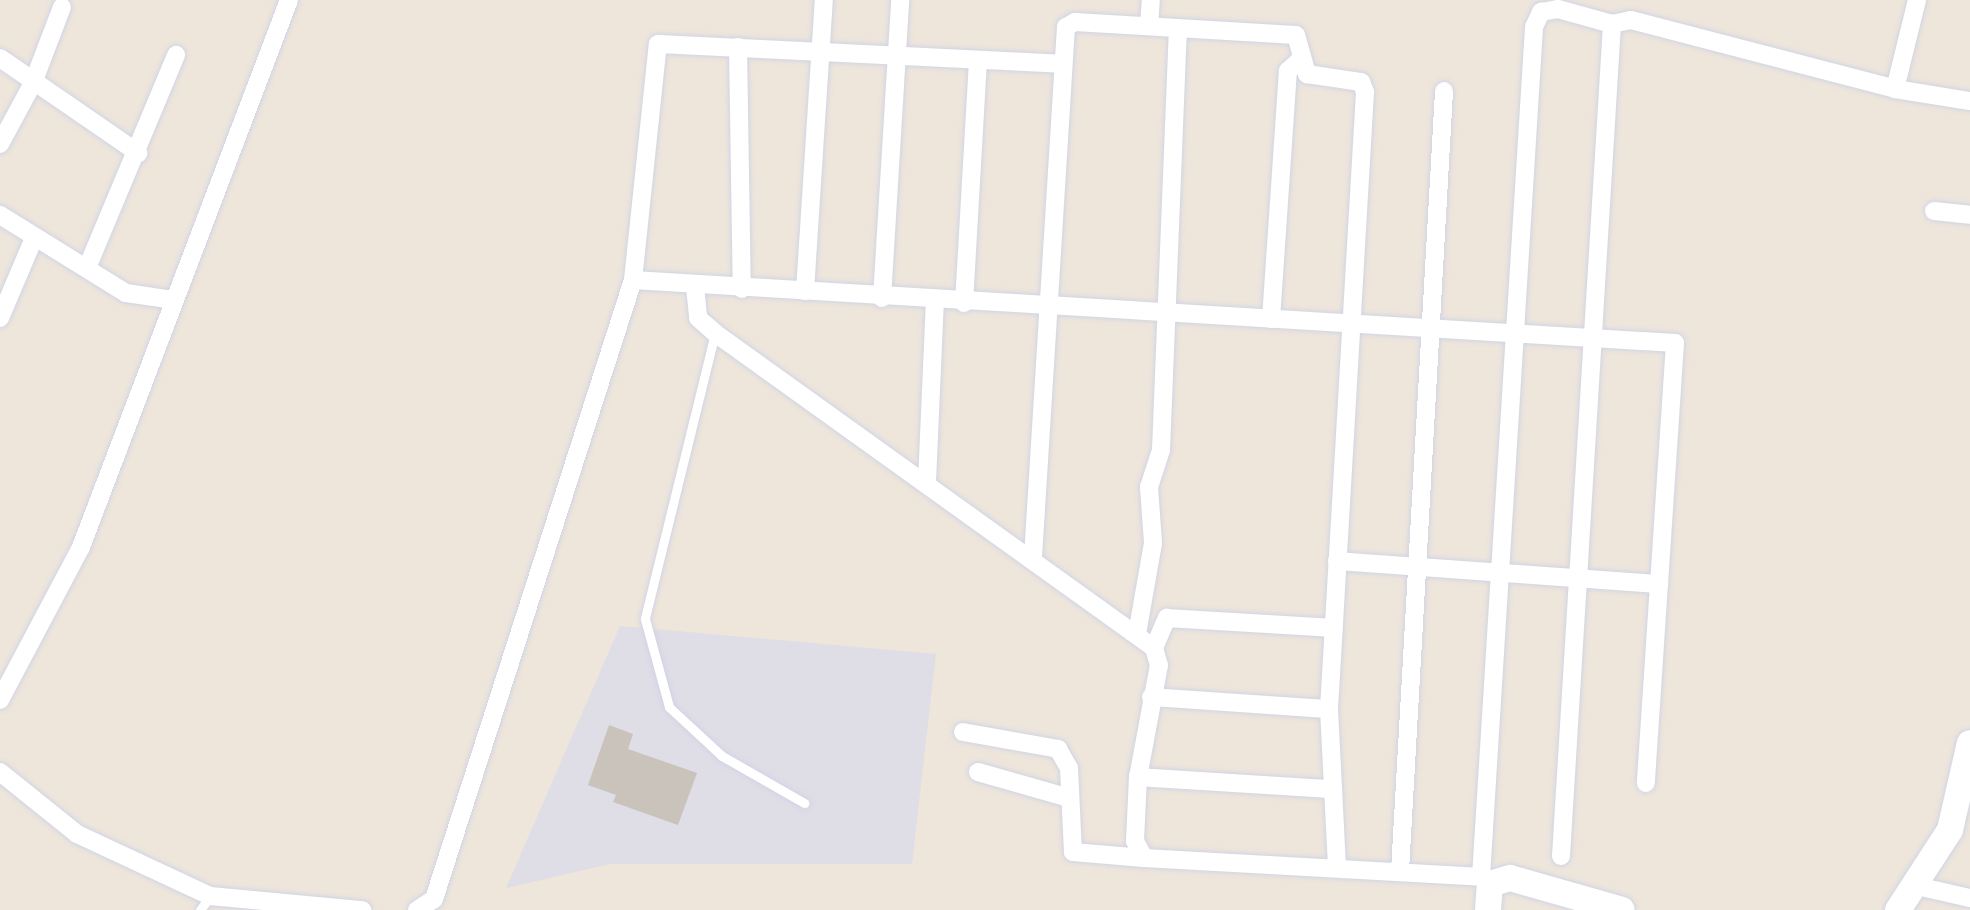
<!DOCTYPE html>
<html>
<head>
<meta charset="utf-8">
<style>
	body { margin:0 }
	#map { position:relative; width:1970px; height:910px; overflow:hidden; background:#eee6db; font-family:Mulish,sans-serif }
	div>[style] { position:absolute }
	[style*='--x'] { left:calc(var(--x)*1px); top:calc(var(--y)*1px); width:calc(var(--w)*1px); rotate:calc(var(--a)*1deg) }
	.industrial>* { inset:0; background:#dfdde6 }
	.building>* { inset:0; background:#c9c3bb }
	.roads { filter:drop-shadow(0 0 2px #d1d4e5) drop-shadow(0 0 2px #d1d4e5) }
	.lane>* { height:9px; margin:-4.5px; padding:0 4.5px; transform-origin:4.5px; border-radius:4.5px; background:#fff }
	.street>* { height:18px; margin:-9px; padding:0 9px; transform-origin:9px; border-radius:9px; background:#fff }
	.secondary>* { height:26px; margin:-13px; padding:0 13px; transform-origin:13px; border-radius:13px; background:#fff }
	span { translate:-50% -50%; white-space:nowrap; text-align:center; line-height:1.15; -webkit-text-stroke:5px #fff; paint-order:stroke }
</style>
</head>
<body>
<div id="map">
	<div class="industrial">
		<div style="clip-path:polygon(620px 626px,936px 654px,912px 864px,610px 864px,506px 888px)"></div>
	</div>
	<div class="building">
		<div style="clip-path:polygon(609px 725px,633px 734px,628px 749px,697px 773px,678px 825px,613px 802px,616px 795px,588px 785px)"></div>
	</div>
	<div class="roads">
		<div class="lane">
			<div style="--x:715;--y:333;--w:294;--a:103.8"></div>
			<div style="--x:645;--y:619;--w:91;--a:74.7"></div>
			<div style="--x:669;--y:707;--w:72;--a:42.8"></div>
			<div style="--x:722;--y:756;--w:95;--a:29.8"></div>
			<div style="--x:200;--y:910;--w:17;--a:-54"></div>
		</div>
		<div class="street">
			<div style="--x:1149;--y:26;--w:26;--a:-86"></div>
			<div style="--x:738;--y:47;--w:242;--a:89.1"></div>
			<div style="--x:0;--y:58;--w:168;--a:34.5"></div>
			<div style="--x:1895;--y:89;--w:92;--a:-76.1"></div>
			<div style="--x:0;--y:144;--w:69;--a:-61.6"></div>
			<div style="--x:33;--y:83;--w:81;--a:-69.1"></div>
			<div style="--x:1934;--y:211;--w:36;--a:6"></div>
			<div style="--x:0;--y:215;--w:148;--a:31.8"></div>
			<div style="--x:126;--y:293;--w:49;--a:8.3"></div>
			<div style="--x:87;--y:268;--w:231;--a:-67.3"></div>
			<div style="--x:633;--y:280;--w:1044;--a:3.46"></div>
			<div style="--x:1675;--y:343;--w:441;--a:93.8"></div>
			<div style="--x:695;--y:287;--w:31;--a:84"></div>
			<div style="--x:698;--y:318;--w:23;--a:41"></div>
			<div style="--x:715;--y:333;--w:540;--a:35.66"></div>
			<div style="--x:1154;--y:648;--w:18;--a:74"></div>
			<div style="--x:1159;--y:665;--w:114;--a:100.6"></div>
			<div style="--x:1138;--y:777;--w:64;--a:92.7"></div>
			<div style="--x:1135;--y:841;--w:19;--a:62"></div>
			<div style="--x:1144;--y:858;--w:338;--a:3.2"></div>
			<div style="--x:1481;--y:877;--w:11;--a:38"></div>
			<div style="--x:805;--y:291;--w:292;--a:-86.3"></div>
			<div style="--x:882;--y:298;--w:299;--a:-86.5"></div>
			<div style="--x:964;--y:303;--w:243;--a:-86.7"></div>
			<div style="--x:0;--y:318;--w:87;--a:-67"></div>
			<div style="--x:1271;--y:319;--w:249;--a:-86.1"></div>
			<div style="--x:1288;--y:71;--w:16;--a:-43"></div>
			<div style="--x:927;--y:482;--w:181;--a:-87.5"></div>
			<div style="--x:1033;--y:557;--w:531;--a:-86.44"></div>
			<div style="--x:1066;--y:27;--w:10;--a:-29"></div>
			<div style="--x:1075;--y:22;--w:221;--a:3.4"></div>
			<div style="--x:1296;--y:35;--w:41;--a:74.2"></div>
			<div style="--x:1307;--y:74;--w:55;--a:8.4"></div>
			<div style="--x:1361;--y:82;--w:11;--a:68"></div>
			<div style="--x:1365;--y:92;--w:618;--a:93.34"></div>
			<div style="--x:1329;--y:709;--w:159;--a:87.1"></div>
			<div style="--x:1337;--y:561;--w:323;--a:4.1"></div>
			<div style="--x:1137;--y:634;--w:92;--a:-80"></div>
			<div style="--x:1153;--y:543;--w:56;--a:-94.1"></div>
			<div style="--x:1149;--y:487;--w:39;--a:-72"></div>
			<div style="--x:1161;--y:450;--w:422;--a:-87.7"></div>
			<div style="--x:1154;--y:648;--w:33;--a:-67"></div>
			<div style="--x:1167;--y:618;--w:167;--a:3.4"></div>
			<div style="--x:1151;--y:697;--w:178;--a:3.9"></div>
			<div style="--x:0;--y:700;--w:173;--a:-62.1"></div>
			<div style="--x:81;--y:547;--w:585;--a:-69.18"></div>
			<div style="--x:963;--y:732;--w:97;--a:10.1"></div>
			<div style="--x:1058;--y:749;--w:22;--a:60"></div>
			<div style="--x:1069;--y:768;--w:84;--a:87.3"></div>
			<div style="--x:1073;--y:852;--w:71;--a:4.8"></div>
			<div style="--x:0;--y:772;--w:99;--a:38.8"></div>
			<div style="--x:77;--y:834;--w:147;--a:25"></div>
			<div style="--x:210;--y:896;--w:153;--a:5.3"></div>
			<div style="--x:978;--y:772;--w:95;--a:15.9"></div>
			<div style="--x:1138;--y:777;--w:192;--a:3.6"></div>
			<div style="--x:1561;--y:856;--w:834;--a:-86.49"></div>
			<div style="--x:1612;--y:24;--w:19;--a:-12"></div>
			<div style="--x:1631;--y:20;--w:273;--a:14.6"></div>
			<div style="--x:1895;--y:89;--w:76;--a:9.1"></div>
			<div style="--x:1400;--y:871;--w:781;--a:-86.77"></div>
			<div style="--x:1481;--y:877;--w:852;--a:-86.43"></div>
			<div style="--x:1534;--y:27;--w:17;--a:-65"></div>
			<div style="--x:1541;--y:12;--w:17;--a:-10"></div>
			<div style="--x:1558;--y:9;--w:56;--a:15.5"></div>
			<div style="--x:1917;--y:886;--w:54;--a:12.8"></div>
			<div style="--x:417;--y:910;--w:20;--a:-33"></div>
			<div style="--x:434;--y:899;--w:650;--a:-72.18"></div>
			<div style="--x:633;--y:280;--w:237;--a:-84"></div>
			<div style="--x:658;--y:44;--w:405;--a:2.8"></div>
		</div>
		<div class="secondary">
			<div style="--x:1488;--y:910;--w:26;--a:-86"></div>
			<div style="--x:1490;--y:884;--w:21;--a:-17"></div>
			<div style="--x:1510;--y:878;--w:116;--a:15.9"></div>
			<div style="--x:1898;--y:910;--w:95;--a:-57"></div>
			<div style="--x:1950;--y:830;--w:89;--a:-77.1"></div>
		</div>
	</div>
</div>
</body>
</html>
